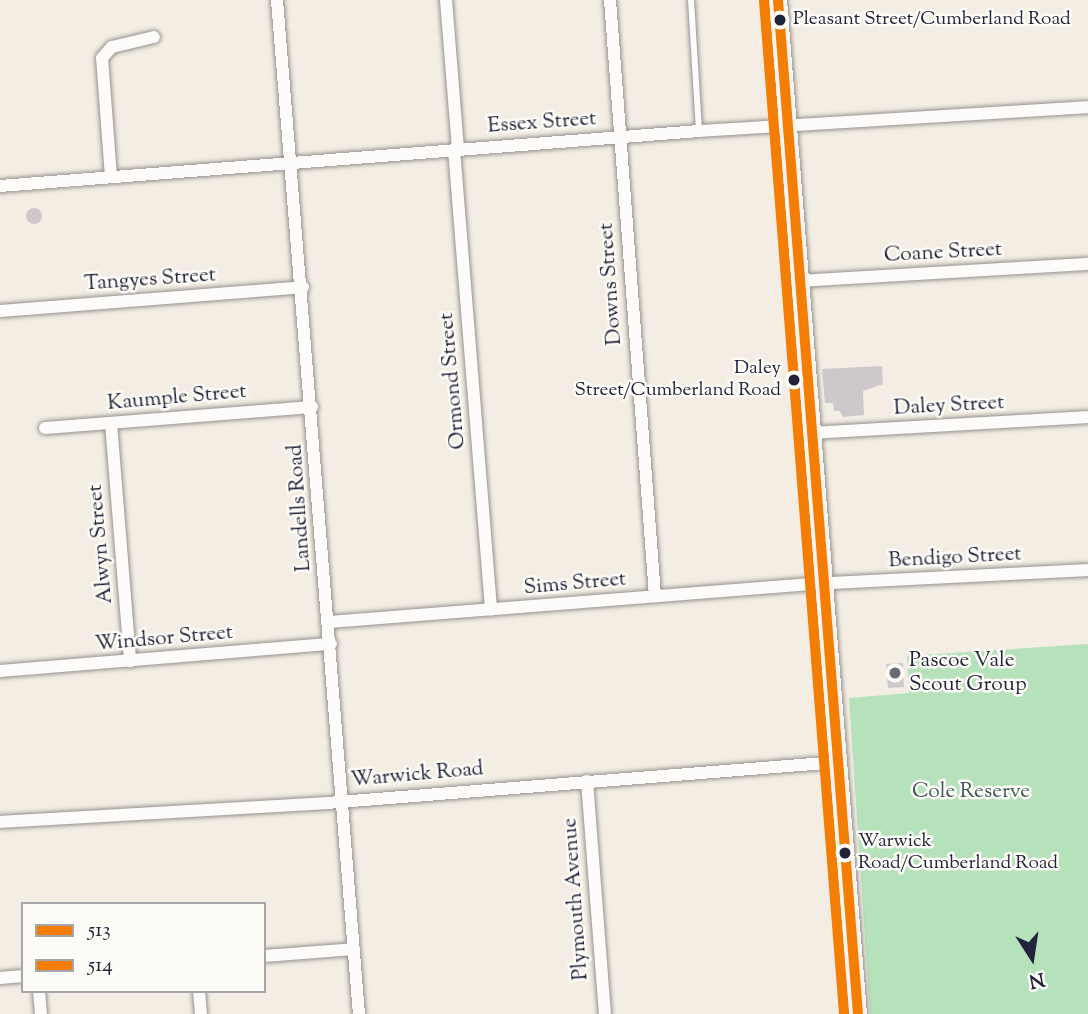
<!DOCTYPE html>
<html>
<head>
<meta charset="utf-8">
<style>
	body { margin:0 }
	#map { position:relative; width:1088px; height:1014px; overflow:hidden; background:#f3ede3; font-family:"Sorts Mill Goudy",serif }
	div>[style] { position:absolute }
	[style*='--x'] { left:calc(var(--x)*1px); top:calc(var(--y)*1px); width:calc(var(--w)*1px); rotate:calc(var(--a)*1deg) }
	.green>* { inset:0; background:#b5e1bb }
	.building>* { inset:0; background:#cec8cc }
	.round { border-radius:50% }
	.roads { filter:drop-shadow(0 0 2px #949290) drop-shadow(0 0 2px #949290) }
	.service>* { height:6px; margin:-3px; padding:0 3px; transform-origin:3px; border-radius:3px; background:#fdfcfb }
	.minor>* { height:12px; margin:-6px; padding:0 6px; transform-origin:6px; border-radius:6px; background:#fdfcfb }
	.secondary>* { height:18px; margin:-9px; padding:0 9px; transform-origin:9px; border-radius:9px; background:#f7f4f0 }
	.bus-1>* { height:10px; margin:-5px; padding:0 5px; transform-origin:5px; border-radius:5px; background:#f47d03 }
	.bus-2>* { height:10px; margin:-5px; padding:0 5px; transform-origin:5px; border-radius:5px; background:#f47d03 }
	.dots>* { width:19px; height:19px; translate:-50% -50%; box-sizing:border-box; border:4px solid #fdfcf7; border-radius:50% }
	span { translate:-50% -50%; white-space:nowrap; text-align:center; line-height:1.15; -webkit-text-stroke:5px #fdfcf7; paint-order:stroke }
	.bus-label { font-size:19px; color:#22223b }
	.left { translate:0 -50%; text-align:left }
	.right { translate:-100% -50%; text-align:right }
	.street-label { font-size:21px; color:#22223b }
	.poi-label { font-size:21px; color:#22223b }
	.park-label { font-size:21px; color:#3f5958 }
	.legend { position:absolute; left:21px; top:902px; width:245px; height:91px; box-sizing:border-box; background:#fdfcf7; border:2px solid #a5a5ac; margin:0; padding:9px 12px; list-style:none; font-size:21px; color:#22223b }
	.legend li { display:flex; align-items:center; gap:14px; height:35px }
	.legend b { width:35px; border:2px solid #a5a5ac }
	.north { position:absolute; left:997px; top:923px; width:70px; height:70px; -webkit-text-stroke:5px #fdfcf7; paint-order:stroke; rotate:168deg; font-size:19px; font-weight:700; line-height:28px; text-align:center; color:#22223b }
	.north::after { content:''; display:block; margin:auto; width:24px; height:32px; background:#22223b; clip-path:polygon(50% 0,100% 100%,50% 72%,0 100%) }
</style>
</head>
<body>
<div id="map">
	<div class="green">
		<div style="clip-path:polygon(1088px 644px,1088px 1014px,870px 1014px,849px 698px,909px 693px,907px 656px)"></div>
	</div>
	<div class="building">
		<div class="round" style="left:26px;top:208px;width:16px;height:16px"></div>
		<div style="clip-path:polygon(882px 366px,883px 384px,863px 391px,864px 415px,843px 417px,840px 411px,834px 411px,833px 403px,825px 403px,822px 369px)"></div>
		<div style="clip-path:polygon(903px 663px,904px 687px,888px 688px,886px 664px)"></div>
	</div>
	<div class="roads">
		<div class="service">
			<div style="--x:691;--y:0;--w:131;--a:86.5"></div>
		</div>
		<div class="minor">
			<div style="--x:277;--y:0;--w:1017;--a:85.38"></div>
			<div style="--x:446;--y:0;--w:149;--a:85.4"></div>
			<div style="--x:610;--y:0;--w:598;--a:85.68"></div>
			<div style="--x:454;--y:149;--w:462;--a:85.4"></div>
			<div style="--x:111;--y:177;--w:119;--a:-94.3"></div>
			<div style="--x:102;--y:58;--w:15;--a:-48"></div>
			<div style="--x:112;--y:47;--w:43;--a:-13.4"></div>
			<div style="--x:0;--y:186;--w:701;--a:-4.5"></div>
			<div style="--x:699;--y:131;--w:390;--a:-3.5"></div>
			<div style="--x:800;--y:281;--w:289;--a:-3.4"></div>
			<div style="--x:0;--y:311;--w:304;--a:-4.5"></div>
			<div style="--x:111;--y:423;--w:239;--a:85.4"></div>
			<div style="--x:45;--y:428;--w:268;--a:-4.5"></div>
			<div style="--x:812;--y:433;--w:276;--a:-3.3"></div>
			<div style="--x:329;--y:622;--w:484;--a:-4.5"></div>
			<div style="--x:812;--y:584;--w:276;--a:-2.9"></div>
			<div style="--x:0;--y:671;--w:332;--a:-4.7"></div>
			<div style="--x:587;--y:781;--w:234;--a:85.6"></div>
			<div style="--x:0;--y:822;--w:328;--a:-3.3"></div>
			<div style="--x:327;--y:803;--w:513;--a:-4.59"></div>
			<div style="--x:264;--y:956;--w:90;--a:-4.4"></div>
			<div style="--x:0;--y:978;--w:23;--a:-5"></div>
			<div style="--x:39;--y:991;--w:23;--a:85"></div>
			<div style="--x:199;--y:991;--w:23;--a:85"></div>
		</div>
		<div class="secondary">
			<div style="--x:778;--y:0;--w:1017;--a:85.49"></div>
		</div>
	</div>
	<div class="bus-1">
		<div style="--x:778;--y:0;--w:1017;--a:85.49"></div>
	</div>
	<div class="bus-2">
		<div style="--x:764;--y:1;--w:1016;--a:85.48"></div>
	</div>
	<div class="dots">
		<div style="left:780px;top:20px;background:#22223b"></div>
		<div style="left:794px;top:380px;background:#22223b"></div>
		<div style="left:895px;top:673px;background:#6b6976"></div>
		<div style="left:845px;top:853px;background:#22223b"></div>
	</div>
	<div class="bus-label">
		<span class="left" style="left:793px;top:20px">Pleasant Street/Cumberland Road</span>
		<span class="right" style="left:781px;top:380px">Daley<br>Street/Cumberland Road</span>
		<span class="left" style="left:858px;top:853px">Warwick<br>Road/Cumberland Road</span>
	</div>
	<div class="street-label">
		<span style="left:542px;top:123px;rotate:-4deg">Essex Street</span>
		<span style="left:943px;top:253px;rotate:-3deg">Coane Street</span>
		<span style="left:150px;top:280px;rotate:-4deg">Tangyes Street</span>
		<span style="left:611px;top:284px;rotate:-94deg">Downs Street</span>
		<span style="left:453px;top:381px;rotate:-95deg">Ormond Street</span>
		<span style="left:177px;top:398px;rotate:-5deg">Kaumple Street</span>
		<span style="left:949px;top:406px;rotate:-3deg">Daley Street</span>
		<span style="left:300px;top:508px;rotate:-94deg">Landells Road</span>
		<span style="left:101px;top:544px;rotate:-95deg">Alwyn Street</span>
		<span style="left:955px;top:558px;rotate:-3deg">Bendigo Street</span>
		<span style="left:575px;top:584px;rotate:-5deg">Sims Street</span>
		<span style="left:164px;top:639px;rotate:-5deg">Windsor Street</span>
		<span style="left:417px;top:775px;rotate:-5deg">Warwick Road</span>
		<span style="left:576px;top:899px;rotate:-94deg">Plymouth Avenue</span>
	</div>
	<div class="poi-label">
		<span class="left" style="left:909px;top:673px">Pascoe Vale<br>Scout Group</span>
	</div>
	<div class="park-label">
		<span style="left:971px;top:792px">Cole Reserve</span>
	</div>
	<ul class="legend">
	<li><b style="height:9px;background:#f47d03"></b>513</li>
	<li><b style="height:9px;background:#f47d03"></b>514</li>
	</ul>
	<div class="north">N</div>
</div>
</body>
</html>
